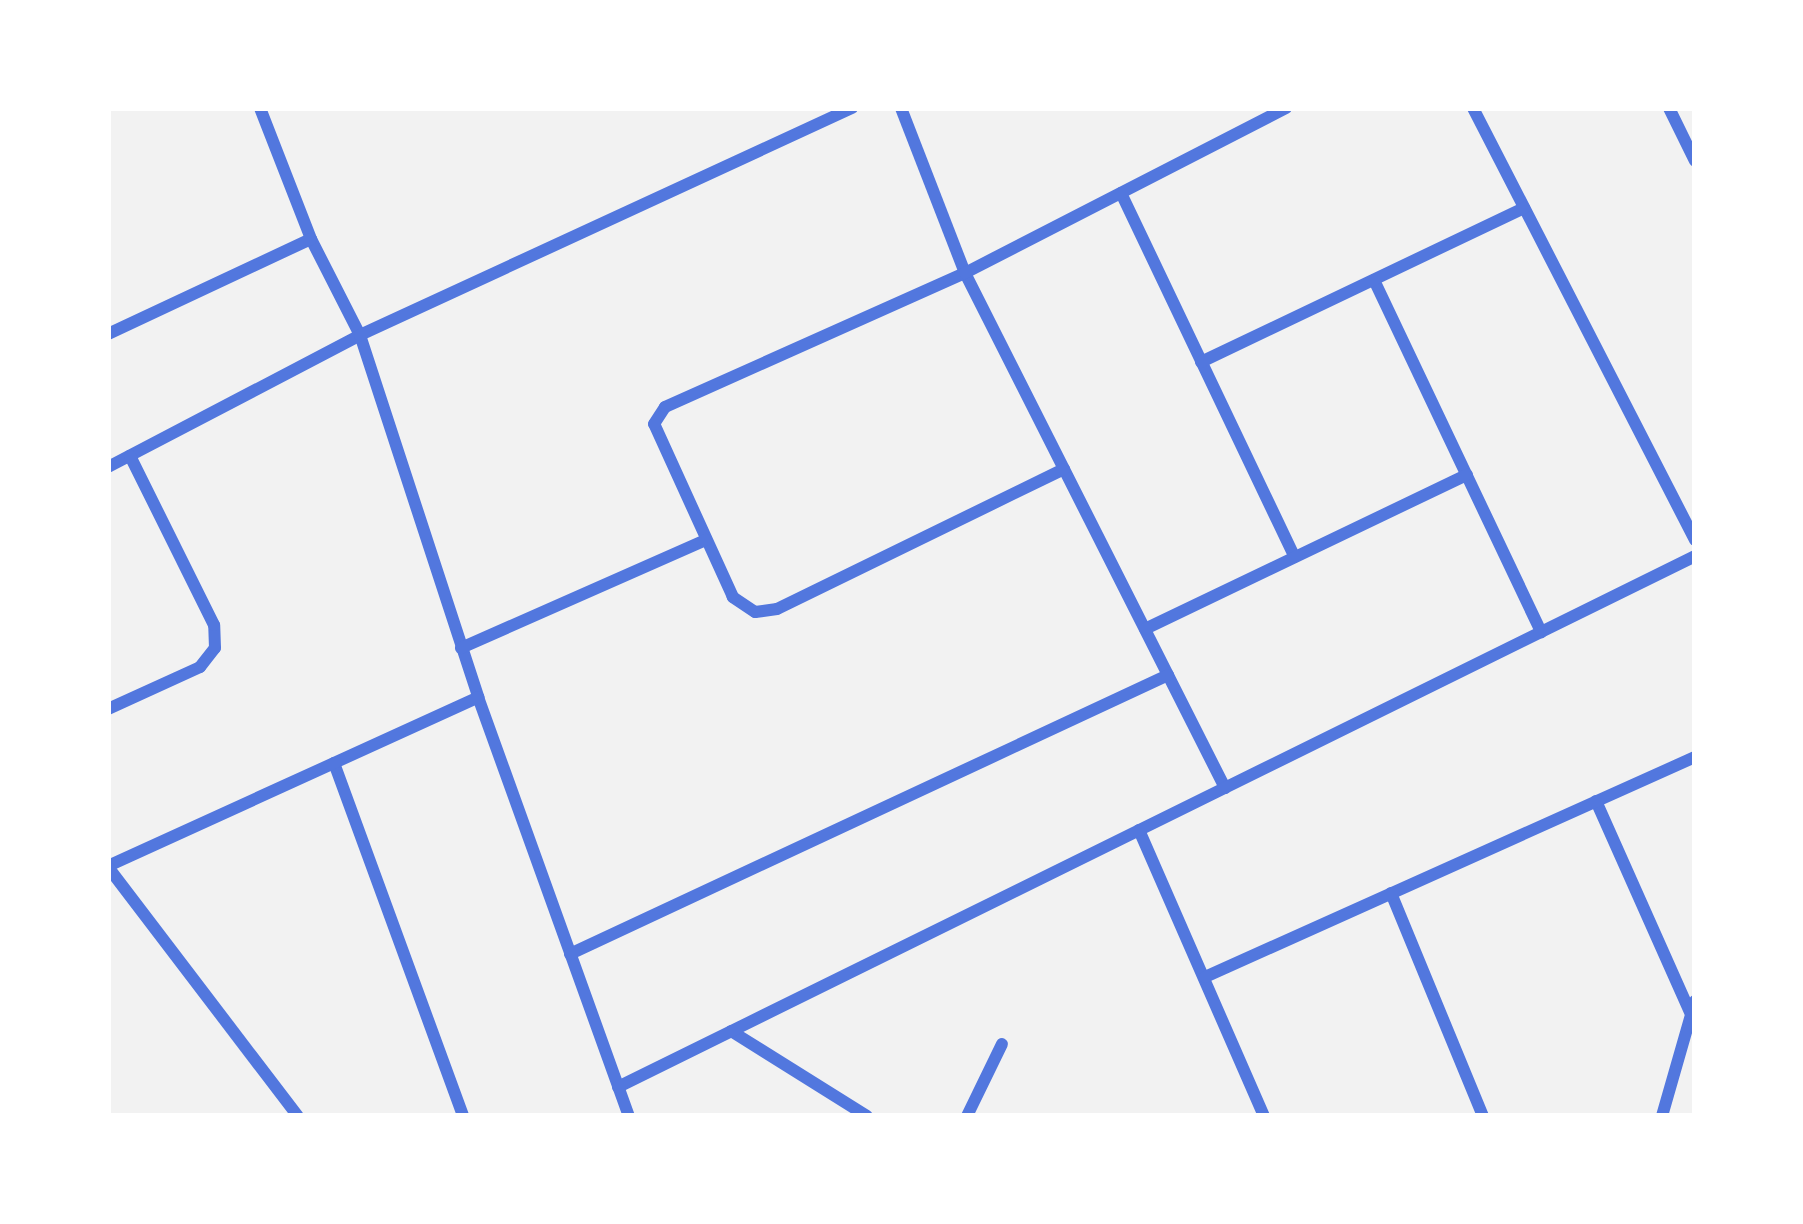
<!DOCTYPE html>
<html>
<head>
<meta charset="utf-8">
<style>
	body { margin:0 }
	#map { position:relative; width:1803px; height:1224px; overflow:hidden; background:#f2f2f2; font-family:"IBM Plex Sans",sans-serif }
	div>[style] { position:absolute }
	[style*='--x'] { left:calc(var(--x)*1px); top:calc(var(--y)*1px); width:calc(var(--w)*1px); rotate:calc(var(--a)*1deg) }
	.minor>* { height:12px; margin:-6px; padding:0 6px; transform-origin:6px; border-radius:6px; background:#5277de }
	span { translate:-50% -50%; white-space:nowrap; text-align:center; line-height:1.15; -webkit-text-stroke:10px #fff; paint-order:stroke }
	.frame { position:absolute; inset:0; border:111px solid #fff; pointer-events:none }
</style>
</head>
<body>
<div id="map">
	<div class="minor">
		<div style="--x:260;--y:108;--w:141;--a:68.7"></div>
		<div style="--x:311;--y:239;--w:108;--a:63"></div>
		<div style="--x:360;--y:335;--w:381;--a:71.9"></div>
		<div style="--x:478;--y:697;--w:445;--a:70.2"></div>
		<div style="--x:901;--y:108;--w:177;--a:68.8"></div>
		<div style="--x:965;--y:273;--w:577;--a:63.21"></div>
		<div style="--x:1473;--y:108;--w:486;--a:62.8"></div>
		<div style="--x:1669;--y:108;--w:59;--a:63.9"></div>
		<div style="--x:1121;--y:193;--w:403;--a:64.5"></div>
		<div style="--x:1374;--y:280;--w:390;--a:64.6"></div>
		<div style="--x:108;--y:334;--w:224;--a:-25.1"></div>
		<div style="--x:1201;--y:362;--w:358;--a:-25.5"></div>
		<div style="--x:108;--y:467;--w:284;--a:-27.6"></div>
		<div style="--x:360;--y:335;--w:542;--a:-24.77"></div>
		<div style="--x:1064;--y:469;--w:319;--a:154"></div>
		<div style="--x:777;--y:609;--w:22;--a:172"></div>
		<div style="--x:755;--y:612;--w:27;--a:-146"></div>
		<div style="--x:733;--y:597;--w:190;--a:-114.5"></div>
		<div style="--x:654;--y:424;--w:20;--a:-57"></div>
		<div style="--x:665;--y:407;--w:329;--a:-24.1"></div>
		<div style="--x:965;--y:273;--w:361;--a:-27.2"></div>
		<div style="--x:1145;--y:629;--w:357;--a:-25.6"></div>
		<div style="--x:461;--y:648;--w:268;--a:-23.8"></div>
		<div style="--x:108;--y:709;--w:101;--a:-24.5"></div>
		<div style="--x:200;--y:667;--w:24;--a:-52"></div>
		<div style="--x:215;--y:648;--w:23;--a:-92"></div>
		<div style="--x:214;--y:625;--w:189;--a:-116.4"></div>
		<div style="--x:334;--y:763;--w:376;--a:69.9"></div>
		<div style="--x:1596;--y:801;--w:231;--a:66"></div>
		<div style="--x:1139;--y:830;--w:312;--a:66.4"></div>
		<div style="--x:108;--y:866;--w:407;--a:-24.5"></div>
		<div style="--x:108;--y:867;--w:313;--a:52.7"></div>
		<div style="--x:1391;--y:893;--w:241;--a:67.6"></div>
		<div style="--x:570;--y:954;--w:660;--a:-25.01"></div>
		<div style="--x:1205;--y:977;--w:537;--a:-24.18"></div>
		<div style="--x:731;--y:1031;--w:160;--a:32"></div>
		<div style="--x:618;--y:1087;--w:1201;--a:-26.24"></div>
		<div style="--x:967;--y:1116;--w:80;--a:-64.1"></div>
		<div style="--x:1662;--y:1116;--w:120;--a:-74"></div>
	</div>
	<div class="frame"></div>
</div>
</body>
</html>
